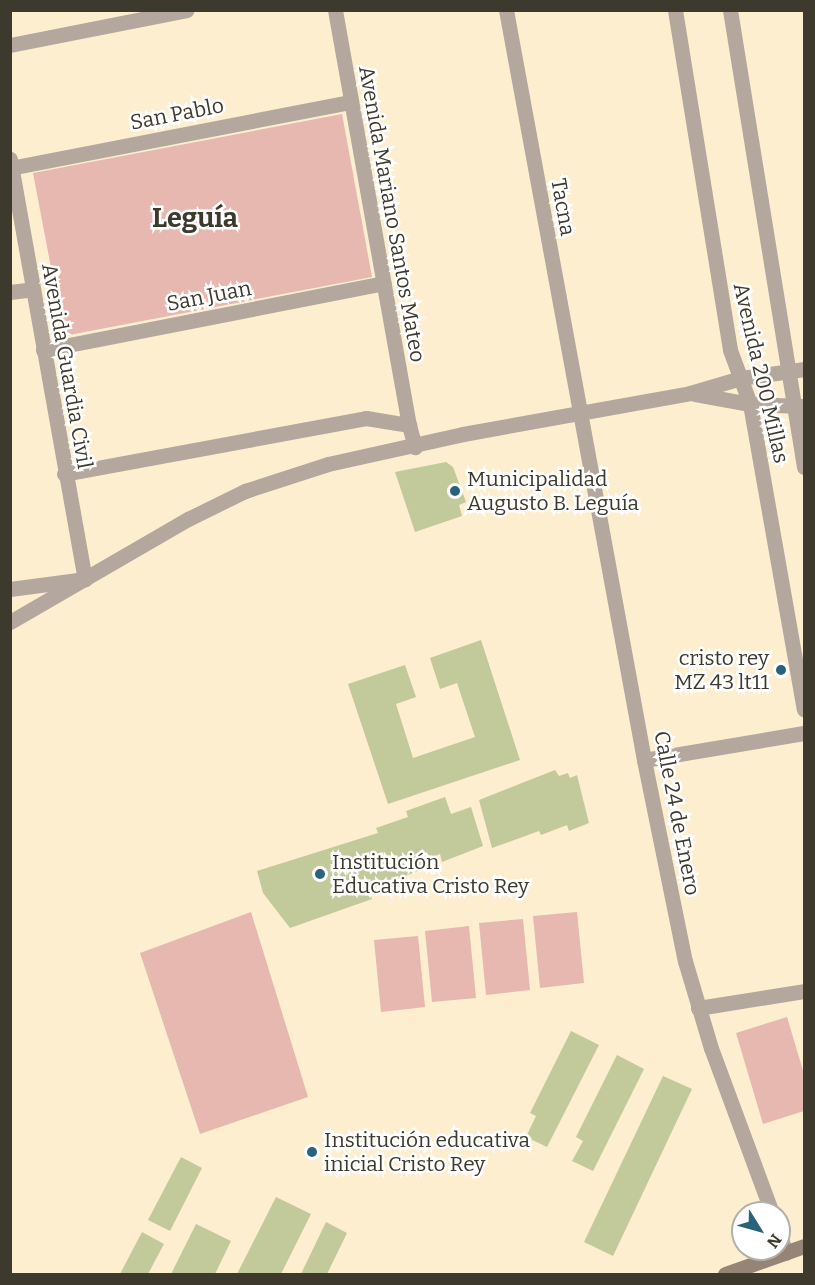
<!DOCTYPE html>
<html>
<head>
<meta charset="utf-8">
<style>
	body { margin:0 }
	#map { position:relative; width:815px; height:1285px; overflow:hidden; background:#fceecf; font-family:Bitter,serif }
	div>[style] { position:absolute }
	[style*='--x'] { left:calc(var(--x)*1px); top:calc(var(--y)*1px); width:calc(var(--w)*1px); rotate:calc(var(--a)*1deg) }
	.green>* { inset:0; background:#e6b8b0 }
	.building>* { inset:0; background:#c2c99b }
	.minor>* { height:15px; margin:-7.5px; padding:0 7.5px; transform-origin:7.5px; border-radius:7.5px; background:#b3a79e }
	.tertiary>* { height:15px; margin:-7.5px; padding:0 7.5px; transform-origin:7.5px; border-radius:7.5px; background:#b3a79e }
	.secondary>* { height:15px; margin:-7.5px; padding:0 7.5px; transform-origin:7.5px; border-radius:7.5px; background:#968477 }
	.dots>* { width:16px; height:16px; translate:-50% -50%; box-sizing:border-box; border:3px solid #fff; border-radius:50% }
	span { translate:-50% -50%; white-space:nowrap; text-align:center; line-height:1.15; -webkit-text-stroke:5px #fff; paint-order:stroke }
	.street-label { font-size:21px; color:#3e392d }
	.poi-label { font-size:21px; color:#3e392d }
	.left { translate:0 -50%; text-align:left }
	.right { translate:-100% -50%; text-align:right }
	.district-label { font-size:27px; color:#3e392d; font-weight:700 }
	.frame { position:absolute; inset:0; border:12px solid #3e392d; pointer-events:none }
	.north { position:absolute; left:731px; top:1201px; width:60px; height:60px; box-sizing:border-box; background:#fff; border:2px solid #b2b0ab; border-radius:50%; rotate:127deg; font-size:16px; font-weight:700; line-height:24px; text-align:center; color:#3e392d }
	.north::after { content:''; display:block; margin:auto; width:21px; height:27px; background:#2a627c; clip-path:polygon(50% 0,100% 100%,50% 72%,0 100%) }
</style>
</head>
<body>
<div id="map">
	<div class="green">
		<div style="clip-path:polygon(342px 114px,372px 277px,64px 336px,33px 173px)"></div>
		<div style="clip-path:polygon(251px 912px,308px 1097px,200px 1134px,140px 953px)"></div>
		<div style="clip-path:polygon(577px 912px,584px 983px,540px 988px,533px 916px)"></div>
		<div style="clip-path:polygon(523px 919px,530px 990px,486px 995px,479px 923px)"></div>
		<div style="clip-path:polygon(469px 926px,476px 998px,432px 1002px,425px 931px)"></div>
		<div style="clip-path:polygon(418px 936px,425px 1007px,381px 1012px,374px 940px)"></div>
		<div style="clip-path:polygon(787px 1017px,804px 1074px,804px 1111px,763px 1124px,736px 1033px)"></div>
	</div>
	<div class="building">
		<div style="clip-path:polygon(446px 462px,453px 467px,466px 502px,459px 505px,462px 516px,415px 532px,395px 472px)"></div>
		<div style="clip-path:polygon(481px 640px,520px 760px,388px 804px,348px 684px,405px 665px,416px 697px,396px 704px,413px 758px,475px 737px,457px 683px,440px 689px,430px 658px)"></div>
		<div style="clip-path:polygon(555px 770px,559px 776px,568px 773px,570px 778px,577px 775px,589px 823px,569px 831px,567px 825px,541px 835px,539px 831px,492px 848px,479px 800px)"></div>
		<div style="clip-path:polygon(445px 797px,451px 814px,471px 807px,483px 846px,442px 862px,440px 854px,422px 861px,423px 869px,369px 890px,372px 899px,290px 928px,263px 893px,257px 871px,378px 833px,376px 828px,408px 817px,406px 811px)"></div>
		<div style="clip-path:polygon(571px 1031px,599px 1045px,547px 1147px,526px 1137px,536px 1116px,530px 1113px)"></div>
		<div style="clip-path:polygon(617px 1055px,644px 1069px,593px 1171px,572px 1161px,583px 1141px,576px 1137px)"></div>
		<div style="clip-path:polygon(663px 1076px,692px 1089px,613px 1256px,584px 1242px)"></div>
		<div style="clip-path:polygon(181px 1157px,202px 1168px,170px 1231px,148px 1220px)"></div>
		<div style="clip-path:polygon(276px 1197px,311px 1214px,281px 1274px,237px 1274px)"></div>
		<div style="clip-path:polygon(326px 1222px,347px 1233px,327px 1274px,301px 1274px)"></div>
		<div style="clip-path:polygon(196px 1224px,231px 1241px,215px 1274px,171px 1274px)"></div>
		<div style="clip-path:polygon(142px 1232px,164px 1244px,148px 1274px,120px 1274px)"></div>
	</div>
	<div class="minor">
		<div style="--x:335;--y:10;--w:422;--a:79.9"></div>
		<div style="--x:506;--y:10;--w:763;--a:79.57"></div>
		<div style="--x:644;--y:760;--w:205;--a:78.5"></div>
		<div style="--x:685;--y:961;--w:91;--a:73.4"></div>
		<div style="--x:711;--y:1048;--w:176;--a:69.7"></div>
		<div style="--x:675;--y:10;--w:344;--a:80.8"></div>
		<div style="--x:730;--y:350;--w:58;--a:69.7"></div>
		<div style="--x:750;--y:404;--w:310;--a:80"></div>
		<div style="--x:10;--y:45;--w:180;--a:-11.2"></div>
		<div style="--x:10;--y:168;--w:347;--a:-11"></div>
		<div style="--x:10;--y:292;--w:23;--a:-7"></div>
		<div style="--x:43;--y:350;--w:347;--a:-11.1"></div>
		<div style="--x:64;--y:474;--w:307;--a:-10.5"></div>
		<div style="--x:366;--y:418;--w:44;--a:9.2"></div>
		<div style="--x:409;--y:425;--w:23;--a:75"></div>
		<div style="--x:10;--y:589;--w:76;--a:-7.6"></div>
		<div style="--x:644;--y:760;--w:162;--a:-9.6"></div>
		<div style="--x:698;--y:1008;--w:107;--a:-9.1"></div>
		<div style="--x:779;--y:1233;--w:21;--a:71"></div>
	</div>
	<div class="tertiary">
		<div style="--x:730;--y:10;--w:463;--a:80.8"></div>
		<div style="--x:10;--y:159;--w:427;--a:79.9"></div>
		<div style="--x:695;--y:394;--w:56;--a:10.3"></div>
		<div style="--x:750;--y:404;--w:54;--a:2.1"></div>
		<div style="--x:10;--y:622;--w:206;--a:-30.1"></div>
		<div style="--x:188;--y:519;--w:64;--a:-26.2"></div>
		<div style="--x:245;--y:491;--w:87;--a:-18"></div>
		<div style="--x:328;--y:464;--w:138;--a:-12.5"></div>
		<div style="--x:463;--y:434;--w:231;--a:-10.2"></div>
		<div style="--x:690;--y:393;--w:53;--a:-16.4"></div>
		<div style="--x:741;--y:378;--w:64;--a:-8.1"></div>
	</div>
	<div class="secondary">
		<div style="--x:725;--y:1274;--w:84;--a:-19.5"></div>
	</div>
	<div class="dots">
		<div style="left:455px;top:491px;background:#2a627c"></div>
		<div style="left:781px;top:670px;background:#2a627c"></div>
		<div style="left:320px;top:874px;background:#2a627c"></div>
		<div style="left:312px;top:1152px;background:#2a627c"></div>
	</div>
	<div class="street-label">
		<span style="left:177px;top:114px;rotate:-11deg">San Pablo</span>
		<span style="left:563px;top:207px;rotate:80deg">Tacna</span>
		<span style="left:392px;top:214px;rotate:80deg">Avenida Mariano Santos Mateo</span>
		<span style="left:209px;top:296px;rotate:-11deg">San Juan</span>
		<span style="left:67px;top:366px;rotate:80deg">Avenida Guardia Civil</span>
		<span style="left:761px;top:373px;rotate:77deg">Avenida 200 Millas</span>
		<span style="left:677px;top:813px;rotate:79deg">Calle 24 de Enero</span>
	</div>
	<div class="poi-label">
		<span class="left" style="left:467px;top:491px">Municipalidad<br>Augusto B. Leguía</span>
		<span class="right" style="left:769px;top:670px">cristo rey<br>MZ 43 lt11</span>
		<span class="left" style="left:332px;top:874px">Institución<br>Educativa Cristo Rey</span>
		<span class="left" style="left:324px;top:1152px">Institución educativa<br>inicial Cristo Rey</span>
	</div>
	<div class="district-label">
		<span style="left:195px;top:219px">Leguía</span>
	</div>
	<div class="frame"></div>
	<div class="north">N</div>
</div>
</body>
</html>
